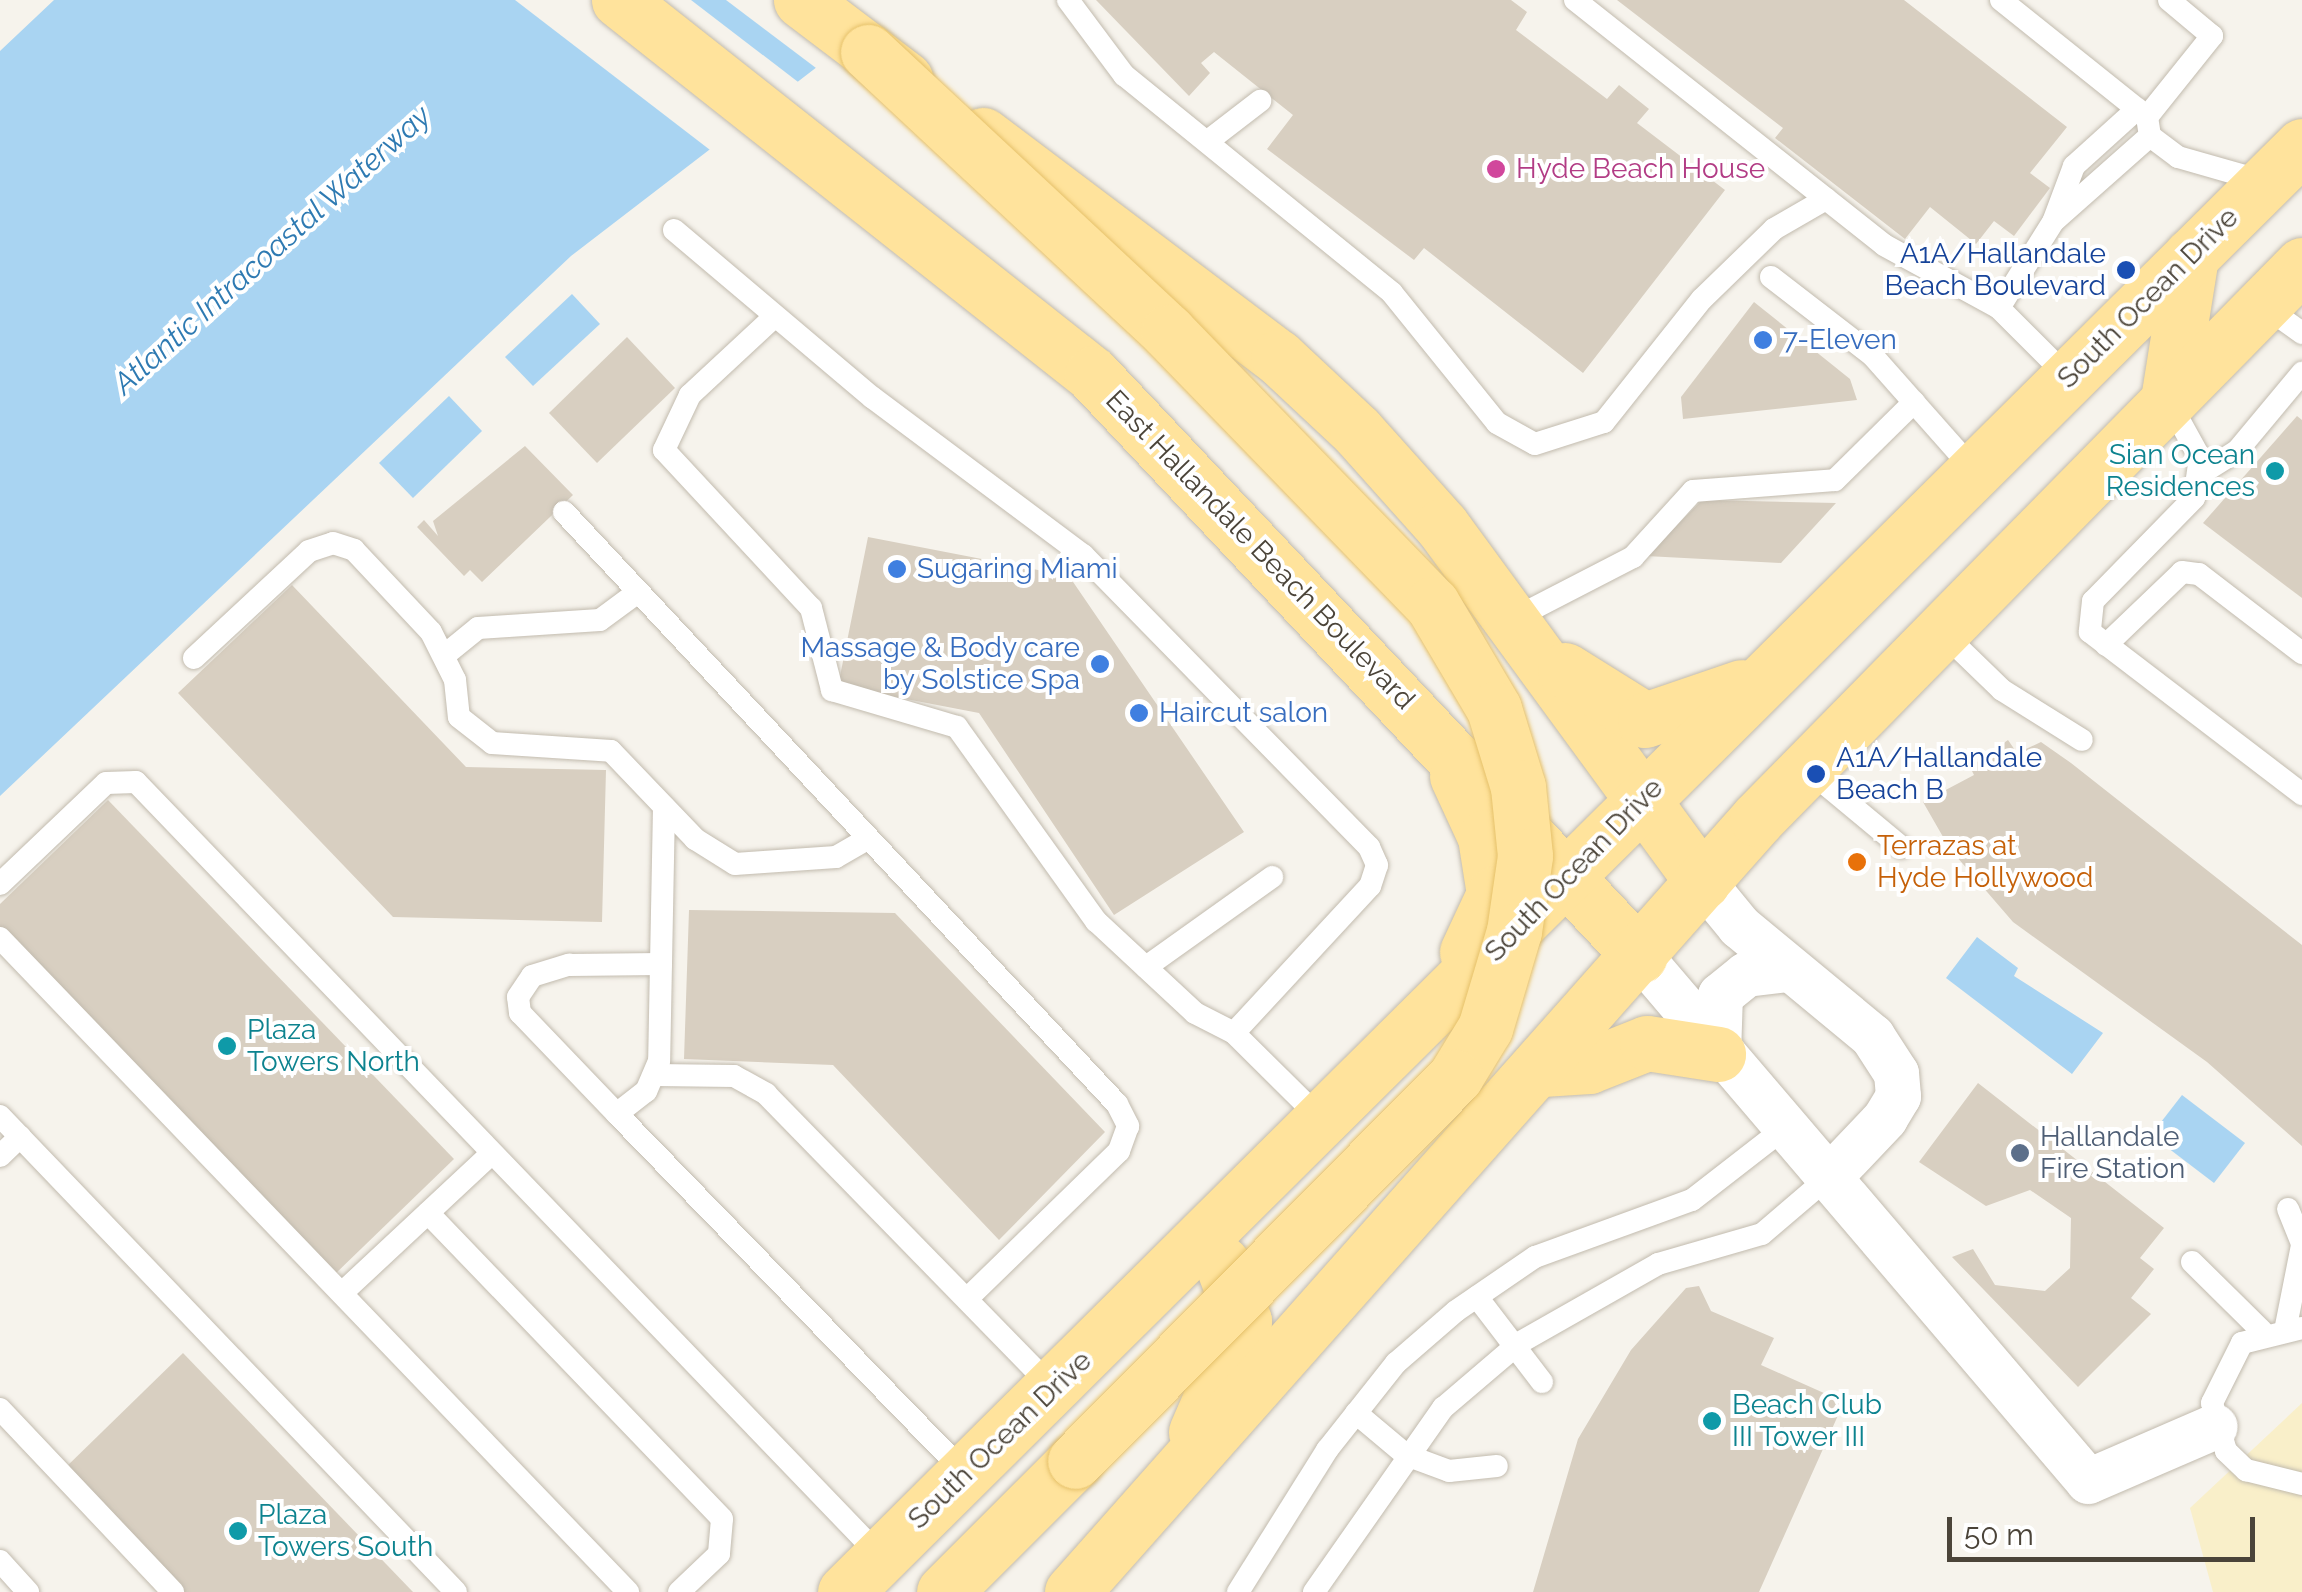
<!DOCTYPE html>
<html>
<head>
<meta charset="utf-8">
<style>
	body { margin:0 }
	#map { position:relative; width:2302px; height:1592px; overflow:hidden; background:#f6f3ec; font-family:Raleway,sans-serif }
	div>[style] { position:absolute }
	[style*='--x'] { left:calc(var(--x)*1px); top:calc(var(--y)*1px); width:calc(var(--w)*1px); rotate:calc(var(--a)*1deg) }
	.sand>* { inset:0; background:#f9efc9 }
	.water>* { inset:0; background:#a9d4f2 }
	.pier>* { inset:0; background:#f6f3ec }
	.building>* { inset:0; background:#d8cfc1 }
	.roads { filter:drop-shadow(0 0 2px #c2bbae) drop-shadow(0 0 2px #c2bbae) }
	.service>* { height:22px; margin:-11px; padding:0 11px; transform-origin:11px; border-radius:11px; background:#fff }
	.minor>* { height:45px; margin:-22.5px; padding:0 22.5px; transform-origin:22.5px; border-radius:22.5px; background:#fff }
	.primary>* { height:55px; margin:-27.5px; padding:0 27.5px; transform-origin:27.5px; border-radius:27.5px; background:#ffe39c }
	.bridges { filter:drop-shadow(0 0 2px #e6c16a) drop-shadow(0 0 2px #e6c16a) }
	.primary-bridge>* { height:55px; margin:-27.5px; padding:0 27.5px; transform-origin:27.5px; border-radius:27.5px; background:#ffe39c }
	.dots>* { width:28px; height:28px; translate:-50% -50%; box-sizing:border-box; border:5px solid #fff; border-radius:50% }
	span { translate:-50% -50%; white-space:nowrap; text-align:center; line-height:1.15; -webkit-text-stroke:8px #fff; paint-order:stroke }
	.hotel-label { font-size:28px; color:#b23c85 }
	.left { translate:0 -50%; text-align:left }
	.transit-label { font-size:28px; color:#164399 }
	.right { translate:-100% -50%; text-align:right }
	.street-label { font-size:28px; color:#4b4439 }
	.shop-label { font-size:28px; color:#366cbe }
	.culture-label { font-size:28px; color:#0d838f }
	.food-label { font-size:28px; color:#c56008 }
	.service-label { font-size:28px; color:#4e5e75 }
	.water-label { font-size:30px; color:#2e7ab2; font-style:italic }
	.scale { position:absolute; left:1947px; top:1517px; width:308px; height:45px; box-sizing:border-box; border:5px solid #4b4439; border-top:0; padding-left:12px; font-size:30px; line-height:35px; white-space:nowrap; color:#4b4439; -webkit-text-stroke:8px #fff; paint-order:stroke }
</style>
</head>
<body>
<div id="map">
	<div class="sand">
		<div style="clip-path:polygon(2302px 1403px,2302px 1592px,2213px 1592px,2190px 1508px)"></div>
	</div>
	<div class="water">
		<div style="clip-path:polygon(54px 0,904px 0,571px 256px,0 796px,0 51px)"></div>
		<div style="clip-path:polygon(572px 294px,600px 324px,533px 386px,505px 357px)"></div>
		<div style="clip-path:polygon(449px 396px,482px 431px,413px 498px,379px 463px)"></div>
		<div style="clip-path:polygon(1977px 937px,2018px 968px,2014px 976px,2103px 1033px,2072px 1074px,1946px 978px)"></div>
		<div style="clip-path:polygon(2182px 1095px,2245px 1143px,2214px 1183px,2151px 1135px)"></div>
	</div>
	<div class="pier">
		<div style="clip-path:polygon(515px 0,691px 0,802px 85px,714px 153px)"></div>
		<div style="clip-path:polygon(726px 0,904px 0,908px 3px,820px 71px)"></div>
	</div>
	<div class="building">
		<div style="clip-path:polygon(1096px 0,1511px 0,1527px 12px,1516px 30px,1607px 99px,1619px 85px,1649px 109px,1637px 123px,1725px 190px,1583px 373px,1424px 248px,1414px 260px,1267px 149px,1293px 115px,1214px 52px,1201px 63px,1210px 73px,1189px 96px)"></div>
		<div style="clip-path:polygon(1617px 0,1904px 0,2067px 127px,2030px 173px,2050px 188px,2014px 236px,1994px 221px,1976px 244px,1930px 207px,1905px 239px,1775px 138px,1783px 128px)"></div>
		<div style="clip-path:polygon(1754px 302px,1850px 379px,1857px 400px,1683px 419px,1681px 397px)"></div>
		<div style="clip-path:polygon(627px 337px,675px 388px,597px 463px,549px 413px)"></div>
		<div style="clip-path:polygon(2297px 416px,2302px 420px,2302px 598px,2203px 523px)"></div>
		<div style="clip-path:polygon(525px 446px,573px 495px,482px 582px,470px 570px,464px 576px,417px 527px,424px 520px,438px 536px,433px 521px)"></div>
		<div style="clip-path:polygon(1702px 500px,1836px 503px,1781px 563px,1646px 556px)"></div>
		<div style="clip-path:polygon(868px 537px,1069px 576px,1244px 832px,1114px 915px,979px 713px,838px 686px)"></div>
		<div style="clip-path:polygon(292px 585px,466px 767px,606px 770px,602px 922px,393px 917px,178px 693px)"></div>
		<div style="clip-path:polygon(2008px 740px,2017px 753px,2041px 742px,2071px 763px,2302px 945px,2302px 1146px,2207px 1062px,2013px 922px,1950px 849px,1923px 802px,1974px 775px,1970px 767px)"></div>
		<div style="clip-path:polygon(108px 800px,454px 1159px,332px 1277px,0 933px,0 904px)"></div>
		<div style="clip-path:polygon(689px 910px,895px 913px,1105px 1132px,999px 1240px,833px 1065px,684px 1059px)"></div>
		<div style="clip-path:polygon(1978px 1083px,2164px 1228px,2140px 1258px,2154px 1269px,2131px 1298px,2151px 1314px,2078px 1387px,1952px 1257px,1973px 1249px,1995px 1285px,2045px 1291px,2070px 1268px,2071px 1218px,2030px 1190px,1986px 1206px,1919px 1162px)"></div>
		<div style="clip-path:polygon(1699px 1286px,1711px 1311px,1774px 1338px,1761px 1365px,1844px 1402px,1759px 1592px,1533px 1592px,1578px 1439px,1631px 1350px,1686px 1288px)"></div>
		<div style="clip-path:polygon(183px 1353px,413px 1592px,181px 1592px,63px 1470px)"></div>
	</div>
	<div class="roads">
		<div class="service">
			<div style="--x:1068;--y:0;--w:94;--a:53.3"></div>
			<div style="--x:1124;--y:75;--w:345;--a:39.1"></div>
			<div style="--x:1392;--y:293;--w:167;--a:51.1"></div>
			<div style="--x:1497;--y:423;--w:43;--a:28.9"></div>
			<div style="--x:1535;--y:444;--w:72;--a:-17.7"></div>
			<div style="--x:1604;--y:422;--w:157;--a:-51.5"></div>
			<div style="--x:1702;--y:299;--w:100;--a:-44.2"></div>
			<div style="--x:1774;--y:229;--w:60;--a:-30"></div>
			<div style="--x:1575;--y:0;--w:394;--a:38.4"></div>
			<div style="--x:1884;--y:245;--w:131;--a:28.7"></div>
			<div style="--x:2001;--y:0;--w:187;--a:38.7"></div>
			<div style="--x:2147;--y:117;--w:104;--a:-51.3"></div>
			<div style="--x:2212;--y:36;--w:56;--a:-140.1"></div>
			<div style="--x:2147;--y:117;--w:19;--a:81"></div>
			<div style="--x:2150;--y:136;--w:35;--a:37"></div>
			<div style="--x:2178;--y:157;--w:87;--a:15.9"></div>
			<div style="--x:1208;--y:141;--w:66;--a:-37.6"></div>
			<div style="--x:2055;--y:220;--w:127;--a:-41.5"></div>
			<div style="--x:674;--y:230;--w:260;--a:40.2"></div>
			<div style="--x:873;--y:398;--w:262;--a:36.8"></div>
			<div style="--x:1083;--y:555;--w:409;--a:45.6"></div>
			<div style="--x:1369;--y:847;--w:20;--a:66"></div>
			<div style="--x:1377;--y:865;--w:22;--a:108"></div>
			<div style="--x:1370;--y:886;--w:200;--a:132.8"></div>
			<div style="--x:1234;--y:1033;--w:122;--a:44.7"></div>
			<div style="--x:1771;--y:277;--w:128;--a:37.7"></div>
			<div style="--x:1872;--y:355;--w:152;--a:48.5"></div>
			<div style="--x:2263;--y:305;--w:48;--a:35.7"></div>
			<div style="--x:774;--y:317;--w:115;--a:137.1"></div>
			<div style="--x:690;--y:395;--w:61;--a:115.3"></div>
			<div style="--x:664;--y:450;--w:216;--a:47.1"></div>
			<div style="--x:811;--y:608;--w:85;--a:75.6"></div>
			<div style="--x:832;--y:690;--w:130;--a:16.5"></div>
			<div style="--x:957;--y:727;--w:239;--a:54.4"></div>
			<div style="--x:1096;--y:921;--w:135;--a:42.9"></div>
			<div style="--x:1195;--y:1013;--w:44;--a:27.1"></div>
			<div style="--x:2068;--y:377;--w:98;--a:-135"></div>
			<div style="--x:1999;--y:308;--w:102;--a:-57.9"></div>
			<div style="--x:2053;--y:222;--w:60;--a:-69.4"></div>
			<div style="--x:2074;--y:166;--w:85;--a:-42.1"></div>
			<div style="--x:2168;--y:400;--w:66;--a:61.1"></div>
			<div style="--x:2200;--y:458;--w:40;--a:98.5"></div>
			<div style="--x:2194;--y:498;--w:144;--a:134.4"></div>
			<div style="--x:2093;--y:601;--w:31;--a:96"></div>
			<div style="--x:2090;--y:632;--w:267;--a:37.4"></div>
			<div style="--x:2202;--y:473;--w:41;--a:-32.2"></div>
			<div style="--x:2237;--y:451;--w:102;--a:-50.2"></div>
			<div style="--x:564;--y:512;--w:810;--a:46.95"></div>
			<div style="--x:1117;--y:1104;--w:25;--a:63"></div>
			<div style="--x:1128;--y:1126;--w:27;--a:110"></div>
			<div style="--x:1119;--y:1151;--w:212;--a:135.8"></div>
			<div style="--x:1513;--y:619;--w:135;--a:-27.3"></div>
			<div style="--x:1633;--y:557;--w:89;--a:-47.7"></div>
			<div style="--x:1693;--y:491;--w:142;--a:-4.4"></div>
			<div style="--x:1835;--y:480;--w:111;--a:-44.6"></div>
			<div style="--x:1941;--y:631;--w:85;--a:44"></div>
			<div style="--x:2002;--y:690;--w:94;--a:32"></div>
			<div style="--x:2106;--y:645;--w:105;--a:-43.8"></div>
			<div style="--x:2182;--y:572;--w:17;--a:7"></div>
			<div style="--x:2199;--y:574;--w:130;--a:37.5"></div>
			<div style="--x:446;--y:654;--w:41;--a:-39.1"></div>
			<div style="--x:478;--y:628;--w:122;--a:-3.8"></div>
			<div style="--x:600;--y:620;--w:47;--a:-36.4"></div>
			<div style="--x:194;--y:658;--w:157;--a:-42.9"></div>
			<div style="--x:309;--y:551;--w:25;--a:-18"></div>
			<div style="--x:333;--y:543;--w:22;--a:18"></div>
			<div style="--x:354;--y:550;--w:112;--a:46.8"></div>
			<div style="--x:431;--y:632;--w:54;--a:63.4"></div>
			<div style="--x:455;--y:680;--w:37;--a:84"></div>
			<div style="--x:459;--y:717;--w:42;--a:38.2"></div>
			<div style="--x:492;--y:743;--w:119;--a:3.8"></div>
			<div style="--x:611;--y:751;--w:122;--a:46.3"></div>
			<div style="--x:695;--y:839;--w:47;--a:32"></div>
			<div style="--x:735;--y:864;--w:101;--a:-4"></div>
			<div style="--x:836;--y:857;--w:36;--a:-30"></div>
			<div style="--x:1806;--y:768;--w:124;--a:39.7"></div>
			<div style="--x:664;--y:807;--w:254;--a:91.1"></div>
			<div style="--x:659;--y:1061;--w:33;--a:113"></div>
			<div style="--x:646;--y:1091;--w:37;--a:142"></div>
			<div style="--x:617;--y:1114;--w:501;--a:45.89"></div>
			<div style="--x:0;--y:884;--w:146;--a:-43.6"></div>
			<div style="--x:106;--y:783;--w:30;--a:-2"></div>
			<div style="--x:136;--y:782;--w:1075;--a:46.13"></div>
			<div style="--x:0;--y:938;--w:907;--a:46.16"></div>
			<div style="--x:1146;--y:967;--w:155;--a:-35.5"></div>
			<div style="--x:655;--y:1075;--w:79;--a:0.7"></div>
			<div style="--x:734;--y:1076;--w:37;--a:29"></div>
			<div style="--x:766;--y:1094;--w:411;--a:45.7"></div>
			<div style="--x:617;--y:1114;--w:140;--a:-133.8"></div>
			<div style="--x:520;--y:1013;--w:16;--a:-97"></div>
			<div style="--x:518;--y:997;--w:25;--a:-56"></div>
			<div style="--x:532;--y:976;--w:39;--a:-17"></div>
			<div style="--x:569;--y:965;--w:92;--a:-0.6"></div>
			<div style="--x:0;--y:1116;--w:659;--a:46.23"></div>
			<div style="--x:0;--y:1156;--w:28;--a:-44"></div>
			<div style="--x:2288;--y:1209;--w:38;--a:68"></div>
			<div style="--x:428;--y:1213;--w:424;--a:46.1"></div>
			<div style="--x:722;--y:1519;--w:35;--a:95"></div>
			<div style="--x:719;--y:1554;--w:55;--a:136.5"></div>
			<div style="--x:2192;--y:1262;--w:98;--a:44.6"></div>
			<div style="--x:342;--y:1293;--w:204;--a:-43"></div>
			<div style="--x:1477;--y:1297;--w:107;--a:52.6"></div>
			<div style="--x:2286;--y:1326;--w:83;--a:-78.8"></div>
			<div style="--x:2302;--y:1328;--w:62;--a:166"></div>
			<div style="--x:2242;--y:1343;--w:67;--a:116.6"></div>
			<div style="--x:2212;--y:1403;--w:50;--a:73.7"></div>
			<div style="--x:2226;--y:1451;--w:28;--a:44"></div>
			<div style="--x:2246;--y:1470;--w:58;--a:14"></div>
			<div style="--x:0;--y:1409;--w:252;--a:46.6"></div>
			<div style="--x:1356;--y:1413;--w:65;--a:40"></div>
			<div style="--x:1406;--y:1455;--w:46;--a:20.4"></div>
			<div style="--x:1449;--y:1471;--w:48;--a:-5.9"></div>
			<div style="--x:0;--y:1561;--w:42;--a:47.9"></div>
			<div style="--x:1238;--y:1592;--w:168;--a:-57.9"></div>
			<div style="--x:1327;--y:1450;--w:111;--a:-51.6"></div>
			<div style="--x:1396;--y:1363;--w:79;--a:-40.9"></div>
			<div style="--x:1456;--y:1311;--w:96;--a:-34.4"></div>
			<div style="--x:1535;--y:1257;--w:167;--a:-20"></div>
			<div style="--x:1692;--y:1200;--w:119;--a:-37.8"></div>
			<div style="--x:1314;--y:1592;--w:225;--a:-55"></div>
			<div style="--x:1443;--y:1408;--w:100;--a:-40.5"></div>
			<div style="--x:1519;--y:1343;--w:160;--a:-29.6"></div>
			<div style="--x:1658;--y:1264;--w:108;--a:-16.1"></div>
			<div style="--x:1762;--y:1234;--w:91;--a:-40.5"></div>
		</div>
		<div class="minor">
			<div style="--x:1703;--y:882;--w:57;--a:50.7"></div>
			<div style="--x:1739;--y:926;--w:173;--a:39.6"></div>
			<div style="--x:1872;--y:1036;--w:44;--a:57"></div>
			<div style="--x:1896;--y:1073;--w:23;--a:85"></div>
			<div style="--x:1898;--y:1096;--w:26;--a:121"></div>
			<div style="--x:1885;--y:1118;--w:79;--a:133.5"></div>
			<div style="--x:1640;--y:956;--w:690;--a:49.52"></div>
			<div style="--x:2088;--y:1481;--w:138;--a:-23.4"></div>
			<div style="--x:1718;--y:1054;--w:59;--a:-88.1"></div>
			<div style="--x:1720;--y:995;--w:33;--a:-39"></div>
			<div style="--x:1746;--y:974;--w:42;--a:-6.8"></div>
		</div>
		<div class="primary">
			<div style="--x:619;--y:0;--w:603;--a:38.33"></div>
			<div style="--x:1092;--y:374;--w:799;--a:46.72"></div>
			<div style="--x:801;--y:0;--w:131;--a:37.2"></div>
			<div style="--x:983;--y:135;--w:369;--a:37"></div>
			<div style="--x:1278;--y:357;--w:108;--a:43.1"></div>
			<div style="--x:1357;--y:431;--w:127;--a:48.2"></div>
			<div style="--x:1442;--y:526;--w:441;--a:53.8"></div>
			<div style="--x:2168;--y:400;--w:146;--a:-80.9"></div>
			<div style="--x:1565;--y:670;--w:94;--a:32"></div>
			<div style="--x:1645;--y:720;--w:102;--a:-18.8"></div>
			<div style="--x:1457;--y:776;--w:67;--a:65.3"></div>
			<div style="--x:1485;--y:837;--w:58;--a:81"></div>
			<div style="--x:1494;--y:894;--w:64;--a:115"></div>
			<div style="--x:1542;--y:1069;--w:47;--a:-3.7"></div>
			<div style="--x:1589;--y:1066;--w:62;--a:-21.6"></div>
			<div style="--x:1647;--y:1043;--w:72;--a:8.8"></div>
			<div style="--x:1196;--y:1432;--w:121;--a:-66.6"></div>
			<div style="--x:1244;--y:1321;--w:62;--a:-110.8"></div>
			<div style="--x:845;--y:1592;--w:2053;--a:-44.78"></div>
			<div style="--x:944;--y:1592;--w:185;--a:-45"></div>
			<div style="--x:1072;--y:1592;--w:1033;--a:-48.45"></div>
			<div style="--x:1757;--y:819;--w:777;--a:-45.47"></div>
		</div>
	</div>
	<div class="bridges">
		<div class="primary-bridge">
			<div style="--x:868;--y:52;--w:410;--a:43"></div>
			<div style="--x:1168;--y:332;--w:379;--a:45.9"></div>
			<div style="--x:1432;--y:604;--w:122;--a:59.4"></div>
			<div style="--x:1494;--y:709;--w:82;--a:72.9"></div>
			<div style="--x:1518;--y:787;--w:69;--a:84.2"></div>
			<div style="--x:1525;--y:856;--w:76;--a:98.3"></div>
			<div style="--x:1514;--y:931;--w:101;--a:106.6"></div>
			<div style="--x:1485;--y:1028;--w:57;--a:121.5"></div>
			<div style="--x:1455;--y:1077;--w:540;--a:134.7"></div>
		</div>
	</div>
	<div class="dots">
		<div style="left:1496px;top:169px;background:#d1479c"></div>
		<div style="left:2126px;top:270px;background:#1a4fb4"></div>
		<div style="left:1763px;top:340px;background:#3f7fe0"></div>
		<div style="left:2275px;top:471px;background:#0f9aa8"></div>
		<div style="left:897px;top:569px;background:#3f7fe0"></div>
		<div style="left:1100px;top:664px;background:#3f7fe0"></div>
		<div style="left:1139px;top:713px;background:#3f7fe0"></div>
		<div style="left:1816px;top:774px;background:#1a4fb4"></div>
		<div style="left:1857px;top:862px;background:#e8710a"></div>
		<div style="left:227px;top:1046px;background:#0f9aa8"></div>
		<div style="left:2020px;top:1153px;background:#5c6f8a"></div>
		<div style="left:1712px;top:1421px;background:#0f9aa8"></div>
		<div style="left:238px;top:1531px;background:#0f9aa8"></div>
	</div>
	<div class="hotel-label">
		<span class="left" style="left:1516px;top:169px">Hyde Beach House</span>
	</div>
	<div class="transit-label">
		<span class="right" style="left:2106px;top:270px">A1A/Hallandale<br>Beach Boulevard</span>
		<span class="left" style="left:1836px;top:774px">A1A/Hallandale<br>Beach B</span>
	</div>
	<div class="street-label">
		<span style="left:2148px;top:298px;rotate:-45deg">South Ocean Drive</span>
		<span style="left:1260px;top:550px;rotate:46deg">East Hallandale Beach Boulevard</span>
		<span style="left:1574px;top:870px;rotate:-46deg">South Ocean Drive</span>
		<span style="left:1000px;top:1440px;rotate:-44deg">South Ocean Drive</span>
	</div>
	<div class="shop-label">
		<span class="left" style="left:1783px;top:340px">7-Eleven</span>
		<span class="left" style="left:917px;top:569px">Sugaring Miami</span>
		<span class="right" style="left:1080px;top:664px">Massage &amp; Body care<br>by Solstice Spa</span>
		<span class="left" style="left:1159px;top:713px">Haircut salon</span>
	</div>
	<div class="culture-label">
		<span class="right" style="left:2255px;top:471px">Sian Ocean<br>Residences</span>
		<span class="left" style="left:247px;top:1046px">Plaza<br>Towers North</span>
		<span class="left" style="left:1732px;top:1421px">Beach Club<br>III Tower III</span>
		<span class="left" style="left:258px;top:1531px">Plaza<br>Towers South</span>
	</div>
	<div class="food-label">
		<span class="left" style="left:1877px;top:862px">Terrazas at<br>Hyde Hollywood</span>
	</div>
	<div class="service-label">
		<span class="left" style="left:2040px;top:1153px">Hallandale<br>Fire Station</span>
	</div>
	<div class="water-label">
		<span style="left:272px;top:250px;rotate:-42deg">Atlantic Intracoastal Waterway</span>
	</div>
	<div class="scale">50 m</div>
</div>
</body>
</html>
